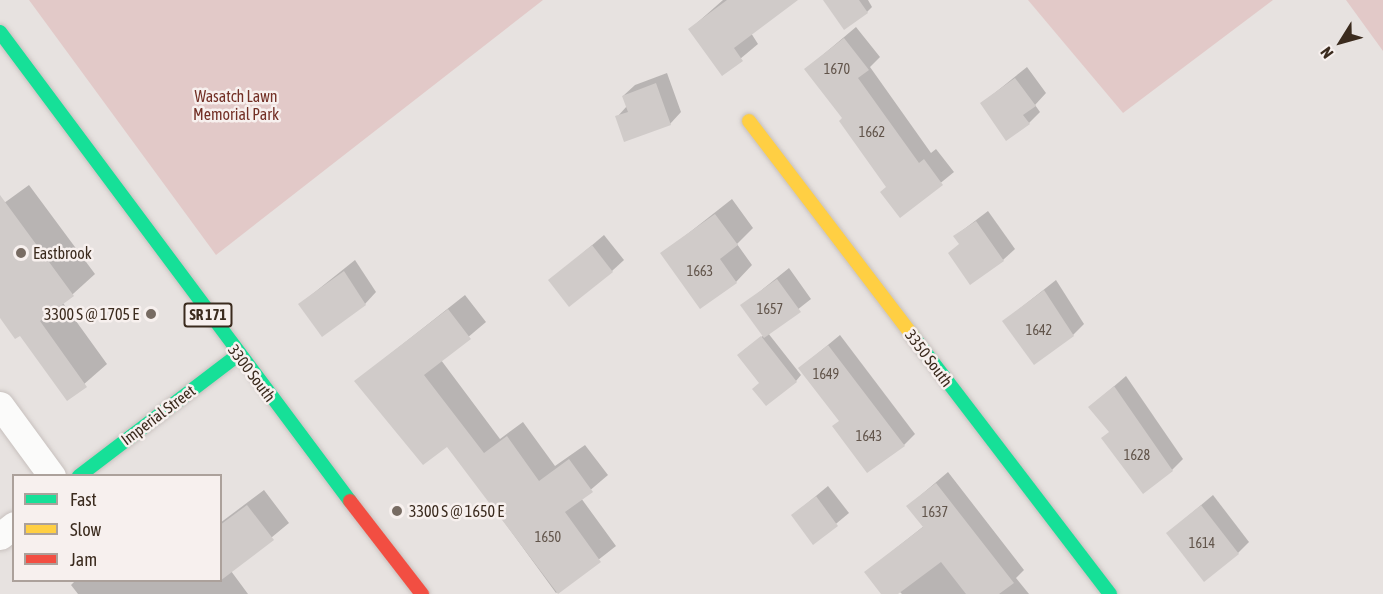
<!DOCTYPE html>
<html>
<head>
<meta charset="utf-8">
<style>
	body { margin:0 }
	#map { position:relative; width:1383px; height:594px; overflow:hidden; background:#e7e2e0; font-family:"Asap Condensed",sans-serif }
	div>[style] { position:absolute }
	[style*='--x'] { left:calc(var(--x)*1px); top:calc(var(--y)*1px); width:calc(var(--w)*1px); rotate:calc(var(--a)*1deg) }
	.green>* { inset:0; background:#e2c9c8 }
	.shadow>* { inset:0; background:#0003 }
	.building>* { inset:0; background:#d0cbc9 }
	.roads { filter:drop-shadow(0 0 2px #c7c0bd) drop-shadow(0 0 2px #c7c0bd) }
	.street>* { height:27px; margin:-13.5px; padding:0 13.5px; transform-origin:13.5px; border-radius:13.5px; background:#fbfbfa }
	.fast>* { height:14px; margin:-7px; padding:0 7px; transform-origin:7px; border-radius:7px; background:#16e098 }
	.slow>* { height:14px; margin:-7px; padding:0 7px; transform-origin:7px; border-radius:7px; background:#ffcf43 }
	.jam>* { height:14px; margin:-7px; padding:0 7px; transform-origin:7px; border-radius:7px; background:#f24e42 }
	.dots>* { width:16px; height:16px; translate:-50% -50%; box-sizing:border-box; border:3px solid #f7f0ee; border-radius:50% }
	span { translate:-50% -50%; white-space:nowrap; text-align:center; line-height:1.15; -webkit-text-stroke:5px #f7f0ee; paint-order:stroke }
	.number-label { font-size:14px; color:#61544a }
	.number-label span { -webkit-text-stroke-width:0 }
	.shield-label span { padding:2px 4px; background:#f7f0ee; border:2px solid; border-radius:4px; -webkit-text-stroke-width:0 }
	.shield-label { font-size:15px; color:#3b2b1e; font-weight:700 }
	.park-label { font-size:16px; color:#733026 }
	.poi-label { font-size:16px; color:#3b2b1e }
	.left { translate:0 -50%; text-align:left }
	.right { translate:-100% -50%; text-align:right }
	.street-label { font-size:16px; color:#3b2b1e }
	.legend { position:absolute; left:12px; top:474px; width:210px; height:108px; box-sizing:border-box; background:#f7f0ee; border:2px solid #aca19b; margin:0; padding:8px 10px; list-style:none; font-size:18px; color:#3b2b1e }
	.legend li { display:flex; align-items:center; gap:12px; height:30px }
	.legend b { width:30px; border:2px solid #aca19b }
	.north { position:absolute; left:1311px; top:12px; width:60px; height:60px; -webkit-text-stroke:4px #f7f0ee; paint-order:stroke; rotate:233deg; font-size:16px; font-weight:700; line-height:24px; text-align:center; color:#3b2b1e }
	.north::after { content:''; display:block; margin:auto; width:21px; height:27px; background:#3b2b1e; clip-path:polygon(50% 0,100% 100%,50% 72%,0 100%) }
</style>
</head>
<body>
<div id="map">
	<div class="green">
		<div style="clip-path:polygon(29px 0,543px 0,216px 255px)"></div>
		<div style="clip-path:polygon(1028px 0,1273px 0,1123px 113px)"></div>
		<div style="clip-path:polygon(1346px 0,1383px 0,1383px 51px)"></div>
	</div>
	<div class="shadow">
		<div style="clip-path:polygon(723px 0,794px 0,751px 33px,758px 44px,722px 74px,690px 29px)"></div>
		<div style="clip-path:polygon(839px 0,868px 0,872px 7px,867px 12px)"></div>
		<div style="clip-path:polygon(856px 27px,880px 57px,870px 67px,931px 153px,936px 149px,954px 172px,900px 216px,888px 187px,844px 117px,806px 69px)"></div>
		<div style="clip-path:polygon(1027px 67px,1046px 93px,1035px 105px,1040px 112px,1029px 123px,981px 104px)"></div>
		<div style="clip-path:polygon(667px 73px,681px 112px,670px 124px,617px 117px,627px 106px,623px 96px,635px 85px)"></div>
		<div style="clip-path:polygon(29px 185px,95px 274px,63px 303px,107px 364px,67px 399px,20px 334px,0 315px,0 206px)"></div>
		<div style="clip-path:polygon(732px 199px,753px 228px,737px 244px,752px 265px,736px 282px,662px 254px)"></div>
		<div style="clip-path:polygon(988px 211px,1015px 249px,1003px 260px,960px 243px,955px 236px)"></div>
		<div style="clip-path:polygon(604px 235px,624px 260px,612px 271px,550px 281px)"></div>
		<div style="clip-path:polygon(355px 260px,376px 292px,365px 304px,300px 304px)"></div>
		<div style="clip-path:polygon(789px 268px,811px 299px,768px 333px,801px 375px,796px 381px,760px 383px,744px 350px,764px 335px,742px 306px)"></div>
		<div style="clip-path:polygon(1056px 280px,1084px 324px,1073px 335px,1004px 321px)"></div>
		<div style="clip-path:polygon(465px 295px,486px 322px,441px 360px,500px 439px,523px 422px,555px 466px,585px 445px,608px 475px,581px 498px,616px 546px,556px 593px,448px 445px,356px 381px)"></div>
		<div style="clip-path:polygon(840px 335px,915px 434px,904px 445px,840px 420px,800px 368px)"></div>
		<div style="clip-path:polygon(1126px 376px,1183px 459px,1172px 470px,1090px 407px)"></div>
		<div style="clip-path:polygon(948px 472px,1024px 570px,1016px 578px,1029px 594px,902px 594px,899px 591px,883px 594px,866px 572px,924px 526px,908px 506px)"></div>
		<div style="clip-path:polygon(828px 486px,849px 513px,813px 543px,793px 515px)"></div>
		<div style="clip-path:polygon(264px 490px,289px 523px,231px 571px,248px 594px,78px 594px,71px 585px,76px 580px,220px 580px,220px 523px)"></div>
		<div style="clip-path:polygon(1213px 495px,1249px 542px,1238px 553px,1168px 533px)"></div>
	</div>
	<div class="building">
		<div style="clip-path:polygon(727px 0,798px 0,734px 48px,743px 61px,722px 76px,688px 29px)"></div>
		<div style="clip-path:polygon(823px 0,859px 0,868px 13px,844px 30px)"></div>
		<div style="clip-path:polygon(844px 38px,869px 70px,858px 78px,919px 163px,924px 159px,943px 185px,900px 218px,880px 192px,886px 187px,839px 121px,842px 118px,804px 69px)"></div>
		<div style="clip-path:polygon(1015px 78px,1036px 106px,1023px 115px,1030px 124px,1006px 141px,980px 103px)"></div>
		<div style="clip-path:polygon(656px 83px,671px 125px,624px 142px,615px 116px,628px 112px,622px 96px)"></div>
		<div style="clip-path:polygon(0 195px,74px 296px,40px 321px,87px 387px,67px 401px,20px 336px,15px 339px,0 318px)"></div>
		<div style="clip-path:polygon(715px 214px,738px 245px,720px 259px,737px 283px,700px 309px,660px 253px)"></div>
		<div style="clip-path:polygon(976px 221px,1004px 261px,970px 285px,948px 253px,959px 244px,953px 236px)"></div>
		<div style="clip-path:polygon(592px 245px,613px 272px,569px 307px,548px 280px)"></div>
		<div style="clip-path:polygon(344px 271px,366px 305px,322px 337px,298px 304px)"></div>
		<div style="clip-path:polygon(777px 279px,801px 312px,764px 338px,740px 305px)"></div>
		<div style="clip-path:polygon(1044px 290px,1074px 336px,1034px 365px,1002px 321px)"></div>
		<div style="clip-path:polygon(448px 309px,471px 339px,424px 375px,484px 453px,507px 436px,539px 481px,569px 459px,593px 492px,565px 512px,601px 562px,558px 594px,447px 447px,423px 465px,354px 381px)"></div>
		<div style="clip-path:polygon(761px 336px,797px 382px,766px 406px,752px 389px,759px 383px,737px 355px)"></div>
		<div style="clip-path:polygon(828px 345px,905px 446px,867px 473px,832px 426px,839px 421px,798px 368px)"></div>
		<div style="clip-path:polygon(1114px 386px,1173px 471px,1143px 494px,1101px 438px,1109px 432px,1088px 407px)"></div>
		<div style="clip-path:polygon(936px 483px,1014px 583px,999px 594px,966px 594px,941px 562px,898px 594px,881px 594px,864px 572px,923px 527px,906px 506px)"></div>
		<div style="clip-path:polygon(816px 496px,838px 526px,813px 545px,791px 515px)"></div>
		<div style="clip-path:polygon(247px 505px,274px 540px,220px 581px,220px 525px)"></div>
		<div style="clip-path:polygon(1201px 505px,1239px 554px,1204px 582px,1166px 533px)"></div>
	</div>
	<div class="roads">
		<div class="street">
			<div style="--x:0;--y:405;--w:88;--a:53.8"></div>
			<div style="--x:0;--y:536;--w:18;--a:-38"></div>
		</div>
		<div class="fast">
			<div style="--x:0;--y:32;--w:585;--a:53.27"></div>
			<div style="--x:912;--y:335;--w:326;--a:52.6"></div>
			<div style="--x:79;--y:476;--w:200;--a:-37.3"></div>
		</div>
		<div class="slow">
			<div style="--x:749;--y:121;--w:269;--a:52.7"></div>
		</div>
		<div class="jam">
			<div style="--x:350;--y:501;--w:118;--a:52.3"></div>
		</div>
	</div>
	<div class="dots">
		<div style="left:21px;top:253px;background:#776b62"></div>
		<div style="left:151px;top:314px;background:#776b62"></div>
		<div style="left:397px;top:511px;background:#776b62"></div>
	</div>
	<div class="number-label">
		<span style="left:837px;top:69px">1670</span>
		<span style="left:872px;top:132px">1662</span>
		<span style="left:700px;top:271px">1663</span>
		<span style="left:770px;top:309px">1657</span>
		<span style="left:1039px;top:330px">1642</span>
		<span style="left:826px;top:374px">1649</span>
		<span style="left:869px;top:436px">1643</span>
		<span style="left:1137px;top:455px">1628</span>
		<span style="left:935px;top:512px">1637</span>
		<span style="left:548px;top:537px">1650</span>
		<span style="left:1202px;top:543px">1614</span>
	</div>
	<div class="shield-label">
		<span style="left:208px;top:315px">SR 171</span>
	</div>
	<div class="park-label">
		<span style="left:236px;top:105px">Wasatch Lawn<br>Memorial Park</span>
	</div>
	<div class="poi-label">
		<span class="left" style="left:33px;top:253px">Eastbrook</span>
		<span class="right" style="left:139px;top:314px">3300 S @ 1705 E</span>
		<span class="left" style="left:409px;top:511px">3300 S @ 1650 E</span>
	</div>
	<div class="street-label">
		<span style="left:929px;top:358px;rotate:53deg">3350 South</span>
		<span style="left:252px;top:373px;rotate:53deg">3300 South</span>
		<span style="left:158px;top:415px;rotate:-37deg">Imperial Street</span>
	</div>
	<ul class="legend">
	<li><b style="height:8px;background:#16e098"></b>Fast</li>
	<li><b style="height:8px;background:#ffcf43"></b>Slow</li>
	<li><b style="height:8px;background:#f24e42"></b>Jam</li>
	</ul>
	<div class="north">N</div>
</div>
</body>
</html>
